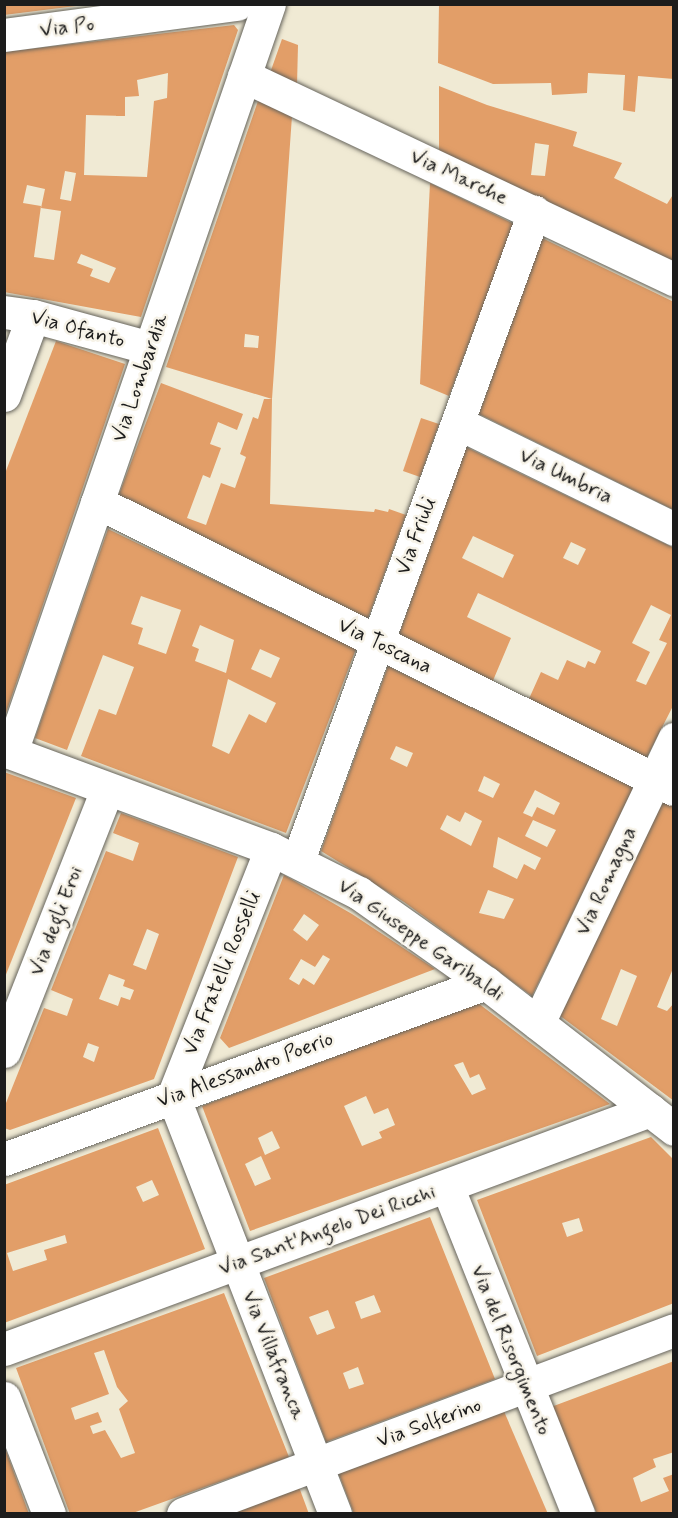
<!DOCTYPE html>
<html>
<head>
<meta charset="utf-8">
<style>
	body { margin:0 }
	#map { position:relative; width:678px; height:1518px; overflow:hidden; background:#f0ead4; font-family:Mynerve,sans-serif }
	div>[style] { position:absolute }
	[style*='--x'] { left:calc(var(--x)*1px); top:calc(var(--y)*1px); width:calc(var(--w)*1px); rotate:calc(var(--a)*1deg) }
	.building>* { inset:0; background:#e29e68 }
	.roads { filter:drop-shadow(0 0 2px #66645c) drop-shadow(0 0 2px #66645c) }
	.minor>* { height:33px; margin:-16.5px; padding:0 16.5px; transform-origin:16.5px; border-radius:16.5px; background:#fff }
	span { translate:-50% -50%; white-space:nowrap; text-align:center; line-height:1.15; -webkit-text-stroke:5px #f7f3e8; paint-order:stroke }
	.street-label { font-size:21px; color:#1c1c1c }
	.frame { position:absolute; inset:0; border:6px solid #1c1c1c; pointer-events:none }
</style>
</head>
<body>
<div id="map">
	<div class="building">
		<div style="clip-path:polygon(4px 4px,75px 4px,76px 6px,4px 15px)"></div>
		<div style="clip-path:polygon(439px 4px,674px 4px,674px 79px,638px 76px,635px 112px,623px 110px,625px 75px,588px 73px,587px 93px,552px 95px,551px 83px,493px 84px,438px 63px)"></div>
		<div style="clip-path:polygon(evenodd,234px 25px,238px 30px,141px 317px,4px 292px,4px 52px,234px 25px,168px 73px,167px 98px,154px 101px,147px 177px,84px 175px,86px 115px,125px 116px,125px 97px,139px 96px,137px 80px,168px 73px,234px 25px,65px 171px,76px 173px,71px 201px,60px 199px,65px 171px,234px 25px,27px 185px,45px 189px,41px 208px,61px 211px,54px 260px,34px 257px,41px 206px,23px 203px,27px 185px,234px 25px,81px 254px,116px 268px,109px 283px,90px 276px,93px 269px,77px 263px,81px 254px)"></div>
		<div style="clip-path:polygon(282px 39px,298px 45px,297px 85px,269px 76px)"></div>
		<div style="clip-path:polygon(evenodd,439px 86px,487px 105px,577px 132px,573px 146px,622px 163px,614px 178px,667px 204px,674px 193px,674px 263px,439px 151px,439px 86px,535px 143px,549px 145px,545px 176px,531px 175px,535px 143px)"></div>
		<div style="clip-path:polygon(evenodd,258px 101px,292px 116px,272px 399px,166px 367px,258px 101px,245px 334px,259px 336px,258px 348px,244px 347px,245px 334px)"></div>
		<div style="clip-path:polygon(430px 183px,514px 224px,449px 396px,420px 384px)"></div>
		<div style="clip-path:polygon(542px 238px,674px 302px,674px 510px,479px 414px)"></div>
		<div style="clip-path:polygon(56px 341px,125px 364px,5px 716px,4px 476px)"></div>
		<div style="clip-path:polygon(161px 383px,243px 414px,237px 430px,218px 422px,210px 444px,221px 448px,210px 478px,203px 475px,187px 518px,206px 525px,221px 483px,235px 488px,246px 457px,240px 454px,253px 417px,258px 419px,264px 399px,272px 399px,270px 504px,374px 512px,375px 509px,388px 512px,389px 509px,406px 515px,367px 621px,118px 497px)"></div>
		<div style="clip-path:polygon(421px 418px,439px 424px,420px 477px,403px 471px)"></div>
		<div style="clip-path:polygon(evenodd,466px 447px,674px 548px,674px 704px,646px 759px,528px 701px,541px 672px,558px 680px,567px 660px,585px 668px,588px 661px,595px 664px,601px 651px,478px 593px,467px 617px,511px 638px,492px 683px,398px 637px,466px 447px,473px 536px,514px 555px,503px 578px,462px 558px,473px 536px,466px 447px,571px 542px,586px 549px,578px 565px,563px 558px,571px 542px,466px 447px,651px 605px,671px 615px,659px 640px,667px 643px,646px 685px,636px 681px,650px 652px,632px 643px,651px 605px)"></div>
		<div style="clip-path:polygon(evenodd,108px 529px,356px 649px,286px 833px,81px 756px,99px 709px,116px 715px,134px 667px,103px 655px,67px 750px,35px 738px,108px 529px,141px 596px,181px 610px,166px 654px,138px 644px,143px 628px,131px 624px,141px 596px,108px 529px,200px 625px,234px 640px,226px 673px,195px 661px,199px 649px,192px 646px,200px 625px,108px 529px,260px 649px,280px 658px,271px 678px,251px 669px,260px 649px,108px 529px,228px 679px,276px 703px,266px 723px,249px 714px,229px 754px,212px 746px,228px 679px)"></div>
		<div style="clip-path:polygon(evenodd,388px 666px,634px 788px,532px 996px,404px 902px,321px 851px,388px 666px,396px 746px,413px 753px,407px 767px,390px 759px,396px 746px,388px 666px,484px 776px,500px 784px,493px 798px,478px 791px,484px 776px,388px 666px,535px 790px,560px 803px,554px 815px,537px 807px,532px 817px,523px 813px,535px 790px,388px 666px,465px 812px,482px 821px,471px 846px,440px 829px,447px 815px,460px 822px,465px 812px,388px 666px,533px 820px,556px 830px,547px 847px,525px 836px,533px 820px,388px 666px,498px 837px,541px 858px,535px 870px,524px 864px,517px 879px,493px 867px,498px 837px,388px 666px,488px 890px,514px 899px,504px 919px,479px 913px,488px 890px)"></div>
		<div style="clip-path:polygon(4px 772px,76px 798px,5px 977px,4px 977px)"></div>
		<div style="clip-path:polygon(evenodd,663px 801px,674px 806px,674px 966px,657px 1007px,667px 1011px,674px 1003px,674px 1101px,559px 1015px,663px 801px,621px 969px,637px 976px,617px 1026px,601px 1019px,621px 969px)"></div>
		<div style="clip-path:polygon(evenodd,121px 813px,238px 857px,154px 1079px,10px 1130px,4px 1128px,4px 1108px,44px 1008px,67px 1016px,73px 999px,51px 990px,106px 851px,133px 861px,139px 843px,113px 833px,121px 813px,147px 929px,159px 934px,146px 970px,133px 965px,147px 929px,121px 813px,109px 974px,125px 980px,123px 986px,134px 990px,130px 1000px,121px 997px,118px 1006px,99px 999px,109px 974px,121px 813px,88px 1043px,99px 1047px,94px 1062px,83px 1057px,88px 1043px)"></div>
		<div style="clip-path:polygon(evenodd,284px 875px,352px 914px,435px 969px,229px 1048px,220px 1038px,284px 875px,304px 914px,319px 925px,307px 941px,293px 930px,304px 914px,284px 875px,323px 955px,330px 959px,314px 985px,303px 978px,299px 985px,289px 979px,301px 959px,315px 967px,323px 955px)"></div>
		<div style="clip-path:polygon(evenodd,478px 1003px,610px 1104px,250px 1231px,202px 1106px,478px 1003px,463px 1062px,470px 1078px,479px 1074px,486px 1089px,472px 1095px,454px 1065px,463px 1062px,478px 1003px,366px 1096px,374px 1114px,388px 1108px,395px 1125px,379px 1132px,382px 1138px,362px 1146px,344px 1106px,366px 1096px,478px 1003px,272px 1131px,280px 1148px,265px 1155px,258px 1138px,272px 1131px,478px 1003px,261px 1156px,271px 1179px,255px 1186px,245px 1164px,261px 1156px)"></div>
		<div style="clip-path:polygon(evenodd,158px 1128px,205px 1249px,4px 1323px,4px 1185px,158px 1128px,152px 1180px,159px 1195px,143px 1202px,136px 1187px,152px 1180px,158px 1128px,65px 1235px,67px 1243px,44px 1250px,47px 1260px,13px 1271px,7px 1253px,65px 1235px)"></div>
		<div style="clip-path:polygon(evenodd,651px 1137px,674px 1160px,674px 1303px,537px 1356px,477px 1200px,651px 1137px,579px 1218px,583px 1231px,567px 1237px,562px 1223px,579px 1218px)"></div>
		<div style="clip-path:polygon(evenodd,430px 1217px,495px 1379px,326px 1442px,264px 1278px,430px 1217px,374px 1295px,381px 1312px,361px 1319px,355px 1302px,374px 1295px,430px 1217px,328px 1310px,335px 1328px,317px 1335px,309px 1317px,328px 1310px,430px 1217px,358px 1367px,364px 1384px,349px 1389px,343px 1373px,358px 1367px)"></div>
		<div style="clip-path:polygon(evenodd,224px 1293px,289px 1457px,130px 1514px,70px 1514px,16px 1368px,224px 1293px,104px 1350px,117px 1387px,128px 1401px,119px 1409px,135px 1453px,121px 1458px,105px 1430px,93px 1434px,90px 1426px,102px 1422px,98px 1412px,75px 1420px,71px 1408px,109px 1394px,94px 1353px,104px 1350px)"></div>
		<div style="clip-path:polygon(674px 1361px,674px 1452px,653px 1459px,656px 1467px,633px 1478px,641px 1502px,669px 1491px,663px 1478px,674px 1474px,674px 1514px,597px 1514px,551px 1407px)"></div>
		<div style="clip-path:polygon(503px 1409px,548px 1514px,354px 1514px,338px 1472px)"></div>
		<div style="clip-path:polygon(4px 1448px,5px 1448px,29px 1514px,4px 1514px)"></div>
		<div style="clip-path:polygon(299px 1487px,309px 1514px,229px 1514px)"></div>
	</div>
	<div class="roads">
		<div class="minor">
			<div style="--x:4;--y:35;--w:235;--a:-7.6"></div>
			<div style="--x:244;--y:76;--w:476;--a:25.3"></div>
			<div style="--x:4;--y:312;--w:29;--a:8"></div>
			<div style="--x:33;--y:316;--w:121;--a:15.3"></div>
			<div style="--x:4;--y:395;--w:84;--a:-69.8"></div>
			<div style="--x:458;--y:423;--w:241;--a:26.1"></div>
			<div style="--x:97;--y:502;--w:644;--a:26.45"></div>
			<div style="--x:4;--y:750;--w:285;--a:20.3"></div>
			<div style="--x:271;--y:849;--w:98;--a:26.6"></div>
			<div style="--x:359;--y:893;--w:156;--a:35.3"></div>
			<div style="--x:486;--y:983;--w:238;--a:37.8"></div>
			<div style="--x:11;--y:752;--w:791;--a:-70.97"></div>
			<div style="--x:271;--y:849;--w:266;--a:111.6"></div>
			<div style="--x:173;--y:1096;--w:448;--a:68.8"></div>
			<div style="--x:298;--y:860;--w:690;--a:-69.99"></div>
			<div style="--x:538;--y:1023;--w:315;--a:-64.4"></div>
			<div style="--x:4;--y:1051;--w:281;--a:-68.5"></div>
			<div style="--x:4;--y:1159;--w:513;--a:-20.06"></div>
			<div style="--x:447;--y:1186;--w:353;--a:68.2"></div>
			<div style="--x:4;--y:1349;--w:689;--a:-20.3"></div>
			<div style="--x:4;--y:1398;--w:124;--a:68.8"></div>
			<div style="--x:183;--y:1514;--w:524;--a:-20.54"></div>
		</div>
	</div>
	<div class="street-label">
		<span style="left:67px;top:27px;rotate:-7deg">Via Po</span>
		<span style="left:459px;top:177px;rotate:25deg">Via Marche</span>
		<span style="left:78px;top:329px;rotate:15deg">Via Ofanto</span>
		<span style="left:140px;top:378px;rotate:-71deg">Via Lombardia</span>
		<span style="left:566px;top:476px;rotate:26deg">Via Umbria</span>
		<span style="left:416px;top:536px;rotate:-70deg">Via Friuli</span>
		<span style="left:385px;top:646px;rotate:26deg">Via Toscana</span>
		<span style="left:606px;top:881px;rotate:-65deg">Via Romagna</span>
		<span style="left:56px;top:921px;rotate:-69deg">Via degli Eroi</span>
		<span style="left:421px;top:940px;rotate:35deg">Via Giuseppe Garibaldi</span>
		<span style="left:222px;top:973px;rotate:-68deg">Via Fratelli Rosselli</span>
		<span style="left:245px;top:1070px;rotate:-20deg">Via Alessandro Poerio</span>
		<span style="left:327px;top:1230px;rotate:-20deg">Via Sant'Angelo Dei Ricchi</span>
		<span style="left:511px;top:1350px;rotate:68deg">Via del Risorgimento</span>
		<span style="left:274px;top:1355px;rotate:68deg">Via Villafranca</span>
		<span style="left:429px;top:1423px;rotate:-20deg">Via Solferino</span>
	</div>
	<div class="frame"></div>
</div>
</body>
</html>
